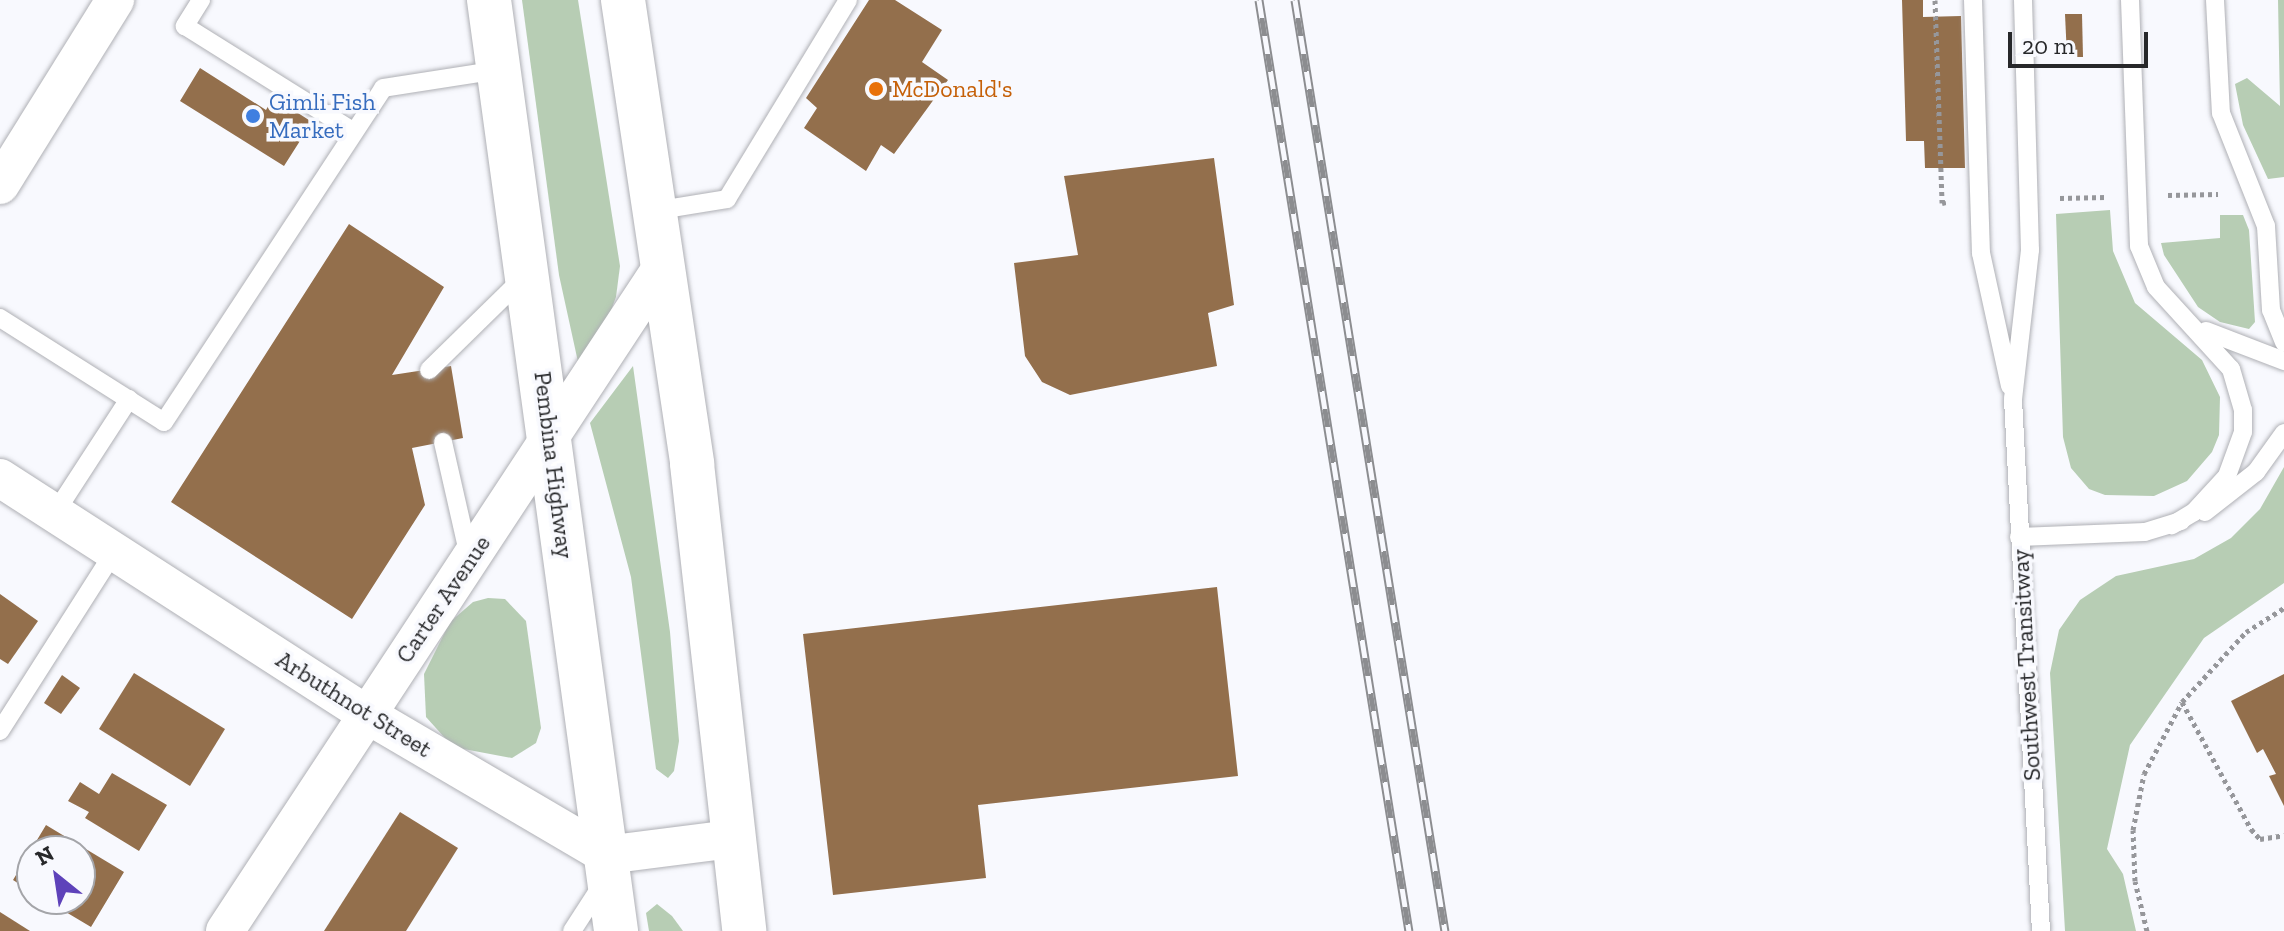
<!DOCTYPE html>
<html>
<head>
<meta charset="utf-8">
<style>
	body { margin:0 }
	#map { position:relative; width:2284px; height:931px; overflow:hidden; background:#f8f9fe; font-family:"Zilla Slab",serif }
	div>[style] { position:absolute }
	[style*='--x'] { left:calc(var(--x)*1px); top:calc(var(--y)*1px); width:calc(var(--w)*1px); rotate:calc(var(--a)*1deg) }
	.green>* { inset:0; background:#b7cdb4 }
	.building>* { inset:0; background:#936f4c }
	.path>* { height:5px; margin-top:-2.5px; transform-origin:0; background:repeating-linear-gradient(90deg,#96979b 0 4px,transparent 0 8px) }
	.roads { filter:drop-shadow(0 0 2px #afb0b5) drop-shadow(0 0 2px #afb0b5) }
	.service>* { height:18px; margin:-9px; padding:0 9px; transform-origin:9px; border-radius:9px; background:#fff }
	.minor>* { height:38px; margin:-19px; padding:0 19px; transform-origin:19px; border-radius:19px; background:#fff }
	.primary>* { height:44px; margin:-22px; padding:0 22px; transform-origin:22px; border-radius:22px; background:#fff }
	.rail>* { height:9px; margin-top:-4.5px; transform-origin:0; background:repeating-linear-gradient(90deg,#f8f9fe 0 18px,#8c8d90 0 36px); box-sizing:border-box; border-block:2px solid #8c8d90 }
	.dots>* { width:22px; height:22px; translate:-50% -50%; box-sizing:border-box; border:4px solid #f8f9fe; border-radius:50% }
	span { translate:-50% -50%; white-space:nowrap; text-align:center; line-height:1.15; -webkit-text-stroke:7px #f8f9fe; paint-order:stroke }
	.food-label { font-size:24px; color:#c56008 }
	.left { translate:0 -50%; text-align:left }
	.shop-label { font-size:24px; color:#366cbe }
	.street-label { font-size:24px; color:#27282a }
	.north { position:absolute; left:16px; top:835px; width:80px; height:80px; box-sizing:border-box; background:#f8f9fe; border:2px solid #a4a5a9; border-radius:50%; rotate:330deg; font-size:22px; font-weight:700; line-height:32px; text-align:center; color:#27282a }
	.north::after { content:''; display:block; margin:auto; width:28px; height:36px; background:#5e42ba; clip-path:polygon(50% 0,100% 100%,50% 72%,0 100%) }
	.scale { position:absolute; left:2008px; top:32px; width:140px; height:36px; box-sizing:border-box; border:4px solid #27282a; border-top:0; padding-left:10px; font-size:24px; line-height:28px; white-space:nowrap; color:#27282a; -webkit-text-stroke:6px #f8f9fe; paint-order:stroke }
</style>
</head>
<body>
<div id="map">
	<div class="green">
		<div style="clip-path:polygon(522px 0,578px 0,620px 266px,616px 297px,603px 332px,578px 362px,559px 275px)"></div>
		<div style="clip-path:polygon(2278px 0,2284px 0,2284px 177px,2268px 179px,2243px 125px,2235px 84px,2247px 78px,2280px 106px)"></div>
		<div style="clip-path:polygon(2110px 210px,2113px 251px,2135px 303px,2202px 360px,2220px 397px,2219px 435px,2212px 452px,2187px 481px,2154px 496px,2105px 495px,2089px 489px,2071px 468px,2063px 437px,2056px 214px)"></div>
		<div style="clip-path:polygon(2220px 215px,2243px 215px,2249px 230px,2255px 322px,2249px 329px,2220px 322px,2198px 307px,2164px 255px,2161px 243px,2220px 238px)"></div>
		<div style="clip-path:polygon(633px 366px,670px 632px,679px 741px,674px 771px,668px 778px,656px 769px,631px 577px,590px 423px)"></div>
		<div style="clip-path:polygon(2284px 467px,2284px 583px,2204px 638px,2130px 745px,2107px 849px,2123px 874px,2136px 931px,2065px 931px,2050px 673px,2059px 630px,2080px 600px,2116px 576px,2194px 559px,2231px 538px,2260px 509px)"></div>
		<div style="clip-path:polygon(488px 598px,505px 599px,526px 621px,541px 728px,536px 743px,512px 758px,453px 747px,426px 717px,424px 674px,450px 622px,473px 602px)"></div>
		<div style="clip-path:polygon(657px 904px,672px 916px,683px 931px,649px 931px,646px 913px)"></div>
	</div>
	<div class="building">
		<div style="clip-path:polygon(869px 0,895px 0,942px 30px,922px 62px,948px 80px,894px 154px,881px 145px,866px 171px,804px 128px,817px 108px,806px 98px)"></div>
		<div style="clip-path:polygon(1902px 0,1923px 0,1923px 17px,1961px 16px,1965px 168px,1925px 168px,1924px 141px,1906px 141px)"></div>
		<div style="clip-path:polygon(2065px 14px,2082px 14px,2083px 57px,2067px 57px)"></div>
		<div style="clip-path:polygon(200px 68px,266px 110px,273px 97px,312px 122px,284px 166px,180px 101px)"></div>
		<div style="clip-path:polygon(1214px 158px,1234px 305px,1208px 313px,1217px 366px,1070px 395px,1042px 382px,1025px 356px,1014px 263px,1078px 255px,1064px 176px)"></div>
		<div style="clip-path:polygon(349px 224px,444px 287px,392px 375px,451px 366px,463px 438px,412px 448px,425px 505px,352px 619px,171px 502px)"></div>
		<div style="clip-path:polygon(1217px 587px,1238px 776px,978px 805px,986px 878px,833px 895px,803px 634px)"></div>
		<div style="clip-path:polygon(0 594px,38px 621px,8px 664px,0 659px)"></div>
		<div style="clip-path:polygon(134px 673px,225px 729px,190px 786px,99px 729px)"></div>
		<div style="clip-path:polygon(2284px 674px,2284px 806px,2269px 776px,2276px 774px,2263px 749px,2257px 753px,2231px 701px)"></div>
		<div style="clip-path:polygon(62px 675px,80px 688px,61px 714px,44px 703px)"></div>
		<div style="clip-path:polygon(112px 773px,167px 805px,139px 851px,85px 818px,89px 812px,68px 801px,80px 782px,99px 794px)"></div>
		<div style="clip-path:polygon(400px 812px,458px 848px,406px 931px,324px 931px)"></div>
		<div style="clip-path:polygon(46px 825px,124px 872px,91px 927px,44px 899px,80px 899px,80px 851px,32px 851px,32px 892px,13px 880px)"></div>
		<div style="clip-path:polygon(0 912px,30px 931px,0 931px)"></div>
	</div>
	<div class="path">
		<div style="--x:1935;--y:0;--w:203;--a:88"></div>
		<div style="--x:1942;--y:203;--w:4;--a:-14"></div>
		<div style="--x:2168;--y:195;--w:50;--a:-1.1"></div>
		<div style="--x:2060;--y:198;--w:46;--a:-1.2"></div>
		<div style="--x:2182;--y:702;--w:145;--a:61.5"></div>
		<div style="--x:2251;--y:829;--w:13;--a:48"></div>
		<div style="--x:2260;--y:839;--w:24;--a:-9"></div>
		<div style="--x:2147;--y:931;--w:51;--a:-103.5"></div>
		<div style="--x:2135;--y:881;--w:51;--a:-92.2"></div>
		<div style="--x:2133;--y:830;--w:57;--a:-78.9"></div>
		<div style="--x:2144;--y:774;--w:81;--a:-62.2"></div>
		<div style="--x:2182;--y:702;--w:95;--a:-47.6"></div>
		<div style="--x:2246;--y:632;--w:45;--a:-32.3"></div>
	</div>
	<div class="roads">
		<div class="service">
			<div style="--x:201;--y:0;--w:31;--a:122"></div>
			<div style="--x:185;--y:26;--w:199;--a:32.1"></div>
			<div style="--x:1973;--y:0;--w:253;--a:88.2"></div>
			<div style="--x:1981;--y:253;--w:136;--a:77.7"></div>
			<div style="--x:2023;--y:0;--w:250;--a:88.4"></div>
			<div style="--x:2030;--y:250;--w:150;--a:96.5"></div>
			<div style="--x:2013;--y:399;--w:533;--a:86.99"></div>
			<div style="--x:2130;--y:0;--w:246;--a:87.9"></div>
			<div style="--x:2139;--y:246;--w:44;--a:67.5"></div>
			<div style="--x:2156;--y:287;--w:111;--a:47.6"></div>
			<div style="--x:2231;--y:369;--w:43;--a:73.7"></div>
			<div style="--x:2243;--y:410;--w:22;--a:90"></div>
			<div style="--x:2243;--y:432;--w:47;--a:110"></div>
			<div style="--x:2227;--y:476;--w:49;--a:132.5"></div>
			<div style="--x:2194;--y:512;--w:26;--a:149"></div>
			<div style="--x:2215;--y:0;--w:113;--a:87"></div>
			<div style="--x:2221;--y:113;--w:122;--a:68.3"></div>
			<div style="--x:2266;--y:226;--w:84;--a:86.6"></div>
			<div style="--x:2271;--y:310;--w:35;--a:68"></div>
			<div style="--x:654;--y:211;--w:74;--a:-9.3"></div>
			<div style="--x:727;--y:199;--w:233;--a:-58.7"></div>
			<div style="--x:0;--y:318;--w:194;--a:32.4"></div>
			<div style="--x:164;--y:422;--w:399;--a:-56.7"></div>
			<div style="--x:383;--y:88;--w:117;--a:-8.8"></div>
			<div style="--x:2206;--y:331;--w:84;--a:21"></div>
			<div style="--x:429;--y:370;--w:133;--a:-44.4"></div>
			<div style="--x:443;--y:442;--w:117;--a:77.2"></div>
			<div style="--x:2205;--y:512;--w:65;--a:-38.1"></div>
			<div style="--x:2256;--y:472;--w:48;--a:-54.3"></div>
			<div style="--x:55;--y:513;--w:136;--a:-57"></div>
			<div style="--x:2019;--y:537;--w:126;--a:-2.3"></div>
			<div style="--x:2145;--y:532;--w:38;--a:-17"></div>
			<div style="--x:0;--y:731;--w:212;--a:-57.5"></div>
			<div style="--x:572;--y:931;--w:57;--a:-57.1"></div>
		</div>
		<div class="minor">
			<div style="--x:0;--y:185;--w:218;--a:-58.1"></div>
			<div style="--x:0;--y:478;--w:435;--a:32.8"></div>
			<div style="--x:366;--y:714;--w:278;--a:30.4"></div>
			<div style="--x:606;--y:855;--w:126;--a:-7.3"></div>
			<div style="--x:225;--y:931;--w:795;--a:-56.65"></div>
		</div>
		<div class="primary">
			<div style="--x:489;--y:0;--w:940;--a:82.23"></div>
			<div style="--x:623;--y:0;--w:469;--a:81.5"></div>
			<div style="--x:692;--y:464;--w:470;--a:83.6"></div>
		</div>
	</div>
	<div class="rail">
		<div style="--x:1259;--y:0;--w:943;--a:80.85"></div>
		<div style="--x:1295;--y:0;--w:943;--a:80.85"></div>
	</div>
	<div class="dots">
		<div style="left:876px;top:89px;background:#e8710a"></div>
		<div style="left:253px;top:116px;background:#3f7fe0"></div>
	</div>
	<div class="food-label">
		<span class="left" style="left:892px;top:89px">McDonald's</span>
	</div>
	<div class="shop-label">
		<span class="left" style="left:269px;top:116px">Gimli Fish<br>Market</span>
	</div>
	<div class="street-label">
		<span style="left:554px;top:465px;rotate:83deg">Pembina Highway</span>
		<span style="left:443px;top:599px;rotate:-56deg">Carter Avenue</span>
		<span style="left:2026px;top:665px;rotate:-93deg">Southwest Transitway</span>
		<span style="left:354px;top:704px;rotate:32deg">Arbuthnot Street</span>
	</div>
	<div class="north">N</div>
	<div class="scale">20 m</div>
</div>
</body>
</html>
